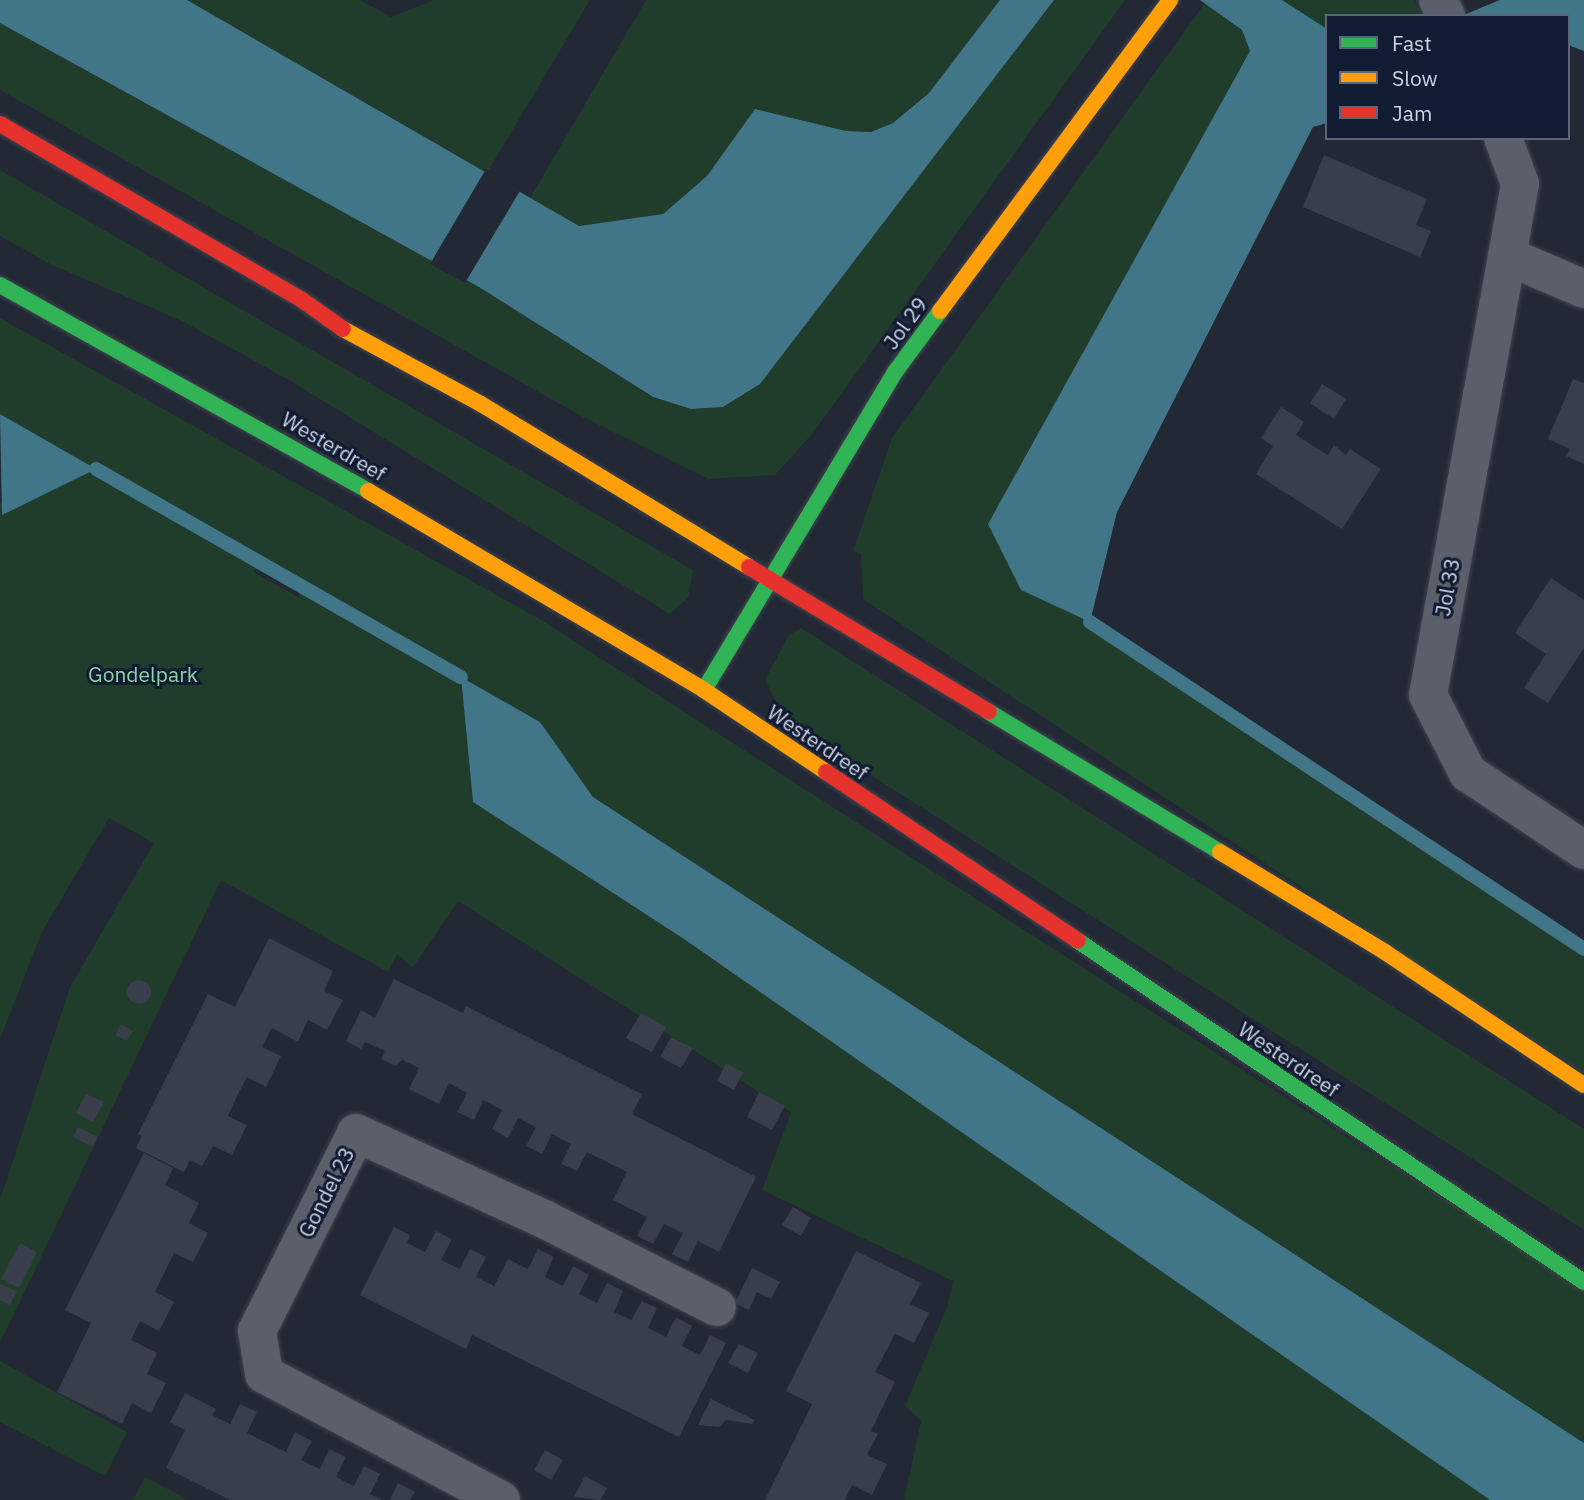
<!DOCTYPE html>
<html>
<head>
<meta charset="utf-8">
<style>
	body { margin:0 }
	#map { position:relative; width:1584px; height:1500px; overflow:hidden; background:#222834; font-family:"IBM Plex Sans",sans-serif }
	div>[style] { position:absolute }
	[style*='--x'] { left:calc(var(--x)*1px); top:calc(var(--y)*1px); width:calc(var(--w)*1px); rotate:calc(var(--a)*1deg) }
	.green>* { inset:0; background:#1f3d2a }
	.water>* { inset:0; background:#417588 }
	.pier>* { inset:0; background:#222834 }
	.stream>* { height:14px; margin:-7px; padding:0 7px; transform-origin:7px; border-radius:7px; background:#417588 }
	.building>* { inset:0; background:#383e4a }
	.round { border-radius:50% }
	.roads { filter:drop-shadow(0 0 2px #3f444f) drop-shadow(0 0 2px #3f444f) }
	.street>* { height:38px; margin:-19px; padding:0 19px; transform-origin:19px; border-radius:19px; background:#5a5f6a }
	.fast>* { height:16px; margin:-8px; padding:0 8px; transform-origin:8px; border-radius:8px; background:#30b455 }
	.slow>* { height:16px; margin:-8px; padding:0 8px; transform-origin:8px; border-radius:8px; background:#ff9f0a }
	.jam>* { height:16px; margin:-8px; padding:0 8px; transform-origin:8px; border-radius:8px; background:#e5322d }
	span { translate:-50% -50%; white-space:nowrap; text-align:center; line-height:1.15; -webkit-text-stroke:6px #111b31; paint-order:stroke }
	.street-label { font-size:21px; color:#ccd4e4 }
	.park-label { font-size:21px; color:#91d2a1 }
	.legend { position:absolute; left:1325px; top:14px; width:245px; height:126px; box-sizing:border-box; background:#111b31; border:2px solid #5c6579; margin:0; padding:9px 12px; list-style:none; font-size:21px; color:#ccd4e4 }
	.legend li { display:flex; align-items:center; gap:14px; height:35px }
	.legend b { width:35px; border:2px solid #5c6579 }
</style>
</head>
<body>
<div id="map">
	<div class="green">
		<div style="clip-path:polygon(187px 0,360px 0,391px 17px,434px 0,590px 0,487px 173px)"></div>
		<div style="clip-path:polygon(646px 0,1000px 0,929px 93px,893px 123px,871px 132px,846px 131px,755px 109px,707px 176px,663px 214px,578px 226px,530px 198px)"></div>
		<div style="clip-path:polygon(1054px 0,1125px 0,813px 433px,775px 475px,708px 479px,583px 417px,0 90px,0 23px,479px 287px,652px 397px,691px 409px,723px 407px,760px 384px)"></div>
		<div style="clip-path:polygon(1282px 0,1414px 0,1422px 16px,1327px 16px,1327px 29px)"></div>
		<div style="clip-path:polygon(1205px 3px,1242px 30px,1250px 51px,1021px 590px,1090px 622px,1584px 949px,1584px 1073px,863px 599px,861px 554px,853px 551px,892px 438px)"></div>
		<div style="clip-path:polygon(0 170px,693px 570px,688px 598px,670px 614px,289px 380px,180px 320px,52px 265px,0 236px)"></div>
		<div style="clip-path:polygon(evenodd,0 318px,538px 618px,1584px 1289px,1584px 1443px,593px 797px,540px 722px,461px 678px,473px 802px,684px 939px,1490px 1500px,904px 1500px,921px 1421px,905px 1406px,947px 1307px,953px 1281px,762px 1190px,791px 1112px,458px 901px,413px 967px,397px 954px,388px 972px,221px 880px,0 1343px,0 1200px,70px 987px,154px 843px,109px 818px,42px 932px,0 1039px,0 503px,95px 469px,0 414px,0 318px,259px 563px,303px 587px,298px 597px,254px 572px,259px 563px)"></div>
		<div style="clip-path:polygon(801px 628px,1584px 1129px,1584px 1230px,786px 721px,765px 680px,789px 635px)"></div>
		<div style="clip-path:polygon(0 1361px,127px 1432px,105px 1476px,0 1422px)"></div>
		<div style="clip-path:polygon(145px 1477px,185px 1498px,184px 1500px,133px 1500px)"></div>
	</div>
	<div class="water">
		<div style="clip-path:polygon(0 0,187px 0,579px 226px,663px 214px,707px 176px,755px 109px,846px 131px,871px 132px,893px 123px,929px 93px,1000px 0,1054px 0,760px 384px,723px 407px,691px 409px,653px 397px,479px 287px,0 23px)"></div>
		<div style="clip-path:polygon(1200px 0,1282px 0,1327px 29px,1327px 123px,1313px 127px,1117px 512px,1090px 622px,1021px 590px,988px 524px,1250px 51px,1242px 30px)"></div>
		<div style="clip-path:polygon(1500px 0,1584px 0,1584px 51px,1568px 45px,1568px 16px,1461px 16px)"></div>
		<div style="clip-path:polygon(0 414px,96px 469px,2px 515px)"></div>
		<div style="clip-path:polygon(461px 677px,540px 722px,593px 797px,1584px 1443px,1584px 1500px,1490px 1500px,684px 939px,473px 802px)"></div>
	</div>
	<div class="pier">
		<div style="clip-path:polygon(486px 169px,521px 189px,465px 283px,430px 264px)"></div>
	</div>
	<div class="stream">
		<div style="--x:96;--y:469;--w:420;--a:29.7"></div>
		<div style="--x:1090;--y:622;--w:592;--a:33.5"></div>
	</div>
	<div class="building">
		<div style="clip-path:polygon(1324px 155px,1427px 199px,1416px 225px,1431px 231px,1420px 257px,1303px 207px)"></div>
		<div style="clip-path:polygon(1573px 379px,1584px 383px,1584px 464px,1566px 456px,1570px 449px,1548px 439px)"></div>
		<div style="clip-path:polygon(1322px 384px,1346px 399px,1334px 419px,1310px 403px)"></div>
		<div style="clip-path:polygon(1281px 407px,1304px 422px,1296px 435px,1328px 455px,1334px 445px,1346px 455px,1350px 449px,1381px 469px,1342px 529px,1256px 474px,1273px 446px,1261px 438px)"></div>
		<div style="clip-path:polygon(1551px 578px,1584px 600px,1584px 648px,1548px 703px,1524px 688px,1546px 654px,1515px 633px)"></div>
		<div style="clip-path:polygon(269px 938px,333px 971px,324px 991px,343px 1000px,327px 1030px,308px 1020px,298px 1042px,272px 1028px,262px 1047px,281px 1056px,266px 1087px,247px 1077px,237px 1096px,228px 1116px,247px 1125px,232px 1155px,213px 1146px,202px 1166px,190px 1160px,184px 1172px,136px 1148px,142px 1136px,138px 1134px,208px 994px,235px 1007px)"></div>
		<div style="clip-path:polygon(394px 979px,463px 1013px,466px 1006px,642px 1094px,632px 1114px,756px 1177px,719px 1252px,698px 1241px,688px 1262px,672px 1254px,683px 1233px,664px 1224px,653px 1244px,637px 1236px,647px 1217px,613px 1200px,627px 1172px,587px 1152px,577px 1171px,561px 1164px,571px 1144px,552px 1134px,542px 1154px,526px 1146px,536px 1127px,518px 1118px,508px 1138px,492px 1129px,502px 1110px,483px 1100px,474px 1120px,457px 1112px,467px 1093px,449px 1083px,439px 1104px,409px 1089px,419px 1068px,402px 1060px,396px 1066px,381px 1059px,385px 1051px,365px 1042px,361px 1049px,346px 1041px,361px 1010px,375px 1018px)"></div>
		<div class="round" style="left:127px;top:980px;width:24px;height:24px"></div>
		<div style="clip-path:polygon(641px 1013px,666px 1027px,652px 1052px,626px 1038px)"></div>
		<div style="clip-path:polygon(121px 1024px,133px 1031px,127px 1041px,115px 1035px)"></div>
		<div style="clip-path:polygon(671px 1037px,693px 1048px,681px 1068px,660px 1057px)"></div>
		<div style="clip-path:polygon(726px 1063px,743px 1072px,734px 1090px,717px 1081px)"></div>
		<div style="clip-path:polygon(759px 1092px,785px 1106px,772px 1130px,747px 1117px)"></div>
		<div style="clip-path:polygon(86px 1094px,104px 1102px,93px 1122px,76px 1113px)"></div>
		<div style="clip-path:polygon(78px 1127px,98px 1137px,93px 1147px,73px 1137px)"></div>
		<div style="clip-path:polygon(144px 1153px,173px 1168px,165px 1185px,199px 1203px,189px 1223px,208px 1233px,193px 1262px,174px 1253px,155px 1292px,174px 1302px,159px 1331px,140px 1321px,131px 1340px,157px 1353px,147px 1374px,166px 1383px,151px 1413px,132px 1403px,122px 1424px,57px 1392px,91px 1323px,65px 1310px)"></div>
		<div style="clip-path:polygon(793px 1207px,811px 1218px,801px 1236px,782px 1225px)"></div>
		<div style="clip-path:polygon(394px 1227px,410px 1235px,407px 1243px,425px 1252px,436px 1231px,452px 1239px,441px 1260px,460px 1269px,470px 1249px,486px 1257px,476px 1277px,494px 1286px,508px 1259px,528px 1269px,538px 1249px,554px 1257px,545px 1277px,563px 1286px,573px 1266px,589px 1275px,579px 1294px,597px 1303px,607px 1283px,623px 1291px,614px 1312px,631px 1320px,642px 1301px,657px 1308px,648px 1328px,666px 1337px,676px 1317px,692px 1326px,682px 1346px,700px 1355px,710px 1335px,726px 1343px,679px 1437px,472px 1335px,466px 1349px,360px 1295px)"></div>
		<div style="clip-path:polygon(20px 1243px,37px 1252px,19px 1288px,1px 1279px)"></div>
		<div style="clip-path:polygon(856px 1251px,921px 1283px,910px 1304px,929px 1313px,914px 1343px,895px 1334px,875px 1372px,895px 1382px,871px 1431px,878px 1434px,867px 1455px,887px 1464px,872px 1495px,852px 1485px,845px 1500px,765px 1500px,812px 1404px,786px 1391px)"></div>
		<div style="clip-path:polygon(752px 1268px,780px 1282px,771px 1299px,757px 1292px,749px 1310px,735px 1303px)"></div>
		<div style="clip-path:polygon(0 1284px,17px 1291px,10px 1305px,0 1300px)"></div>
		<div style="clip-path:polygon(739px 1344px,758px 1353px,748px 1373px,728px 1363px)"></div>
		<div style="clip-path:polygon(185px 1393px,216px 1409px,212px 1415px,230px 1424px,240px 1404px,257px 1412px,247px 1433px,286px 1452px,295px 1432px,312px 1441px,301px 1460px,320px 1469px,329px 1449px,346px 1457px,336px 1477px,354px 1486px,364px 1466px,380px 1474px,370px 1494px,382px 1500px,230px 1500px,166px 1468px,185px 1430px,170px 1422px)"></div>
		<div style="clip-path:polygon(711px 1399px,755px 1420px,752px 1424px,726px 1420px,719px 1427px,698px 1425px)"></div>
		<div style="clip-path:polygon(545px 1450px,563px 1460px,551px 1480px,534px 1470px)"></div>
		<div style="clip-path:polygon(585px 1476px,607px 1488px,600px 1500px,574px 1497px)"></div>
		<div style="clip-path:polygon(398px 1483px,415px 1492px,410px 1500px,390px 1500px)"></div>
	</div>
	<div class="roads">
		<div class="street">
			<div style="--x:1438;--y:0;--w:18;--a:63"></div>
			<div style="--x:1503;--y:138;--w:49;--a:69.7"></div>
			<div style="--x:1520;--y:184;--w:519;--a:100.21"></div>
			<div style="--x:1428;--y:695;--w:88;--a:62.9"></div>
			<div style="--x:1468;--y:773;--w:139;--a:33.6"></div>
			<div style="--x:1507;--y:256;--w:84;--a:23.2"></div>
			<div style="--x:501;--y:1500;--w:268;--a:-152"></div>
			<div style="--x:264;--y:1374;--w:44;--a:-99.2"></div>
			<div style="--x:257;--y:1331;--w:221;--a:-63.4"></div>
			<div style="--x:356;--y:1133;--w:207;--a:24.6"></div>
			<div style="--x:544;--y:1219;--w:194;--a:27"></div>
		</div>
		<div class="fast">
			<div style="--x:0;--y:285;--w:422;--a:29.2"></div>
			<div style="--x:704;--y:690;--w:371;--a:-59"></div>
			<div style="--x:895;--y:372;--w:76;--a:-53.6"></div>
			<div style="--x:989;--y:712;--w:270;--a:31.2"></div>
			<div style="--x:1078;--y:941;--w:610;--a:33.98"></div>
		</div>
		<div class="slow">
			<div style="--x:940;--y:311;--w:387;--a:-53.5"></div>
			<div style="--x:343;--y:329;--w:157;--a:28.5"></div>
			<div style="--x:481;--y:404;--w:314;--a:31.3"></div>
			<div style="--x:368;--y:491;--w:391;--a:30.6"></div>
			<div style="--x:704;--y:690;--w:147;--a:33.9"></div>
			<div style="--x:1220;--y:852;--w:193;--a:31.2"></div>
			<div style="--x:1385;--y:952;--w:239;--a:33.8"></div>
		</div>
		<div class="jam">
			<div style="--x:0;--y:124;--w:350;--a:30.2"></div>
			<div style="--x:302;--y:300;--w:50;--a:35.3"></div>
			<div style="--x:749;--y:567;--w:280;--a:31.1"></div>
			<div style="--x:826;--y:772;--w:303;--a:33.8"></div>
		</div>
	</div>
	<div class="street-label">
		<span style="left:905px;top:323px;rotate:-54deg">Jol 29</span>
		<span style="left:334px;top:446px;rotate:30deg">Westerdreef</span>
		<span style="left:1447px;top:587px;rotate:-80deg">Jol 33</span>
		<span style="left:818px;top:742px;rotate:34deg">Westerdreef</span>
		<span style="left:1289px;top:1059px;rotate:34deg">Westerdreef</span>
		<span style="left:326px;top:1192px;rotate:-63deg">Gondel 23</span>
	</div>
	<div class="park-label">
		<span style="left:143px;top:674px">Gondelpark</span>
	</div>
	<ul class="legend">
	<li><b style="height:9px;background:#30b455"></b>Fast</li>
	<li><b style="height:9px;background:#ff9f0a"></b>Slow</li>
	<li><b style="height:9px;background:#e5322d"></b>Jam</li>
	</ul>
</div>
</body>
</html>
